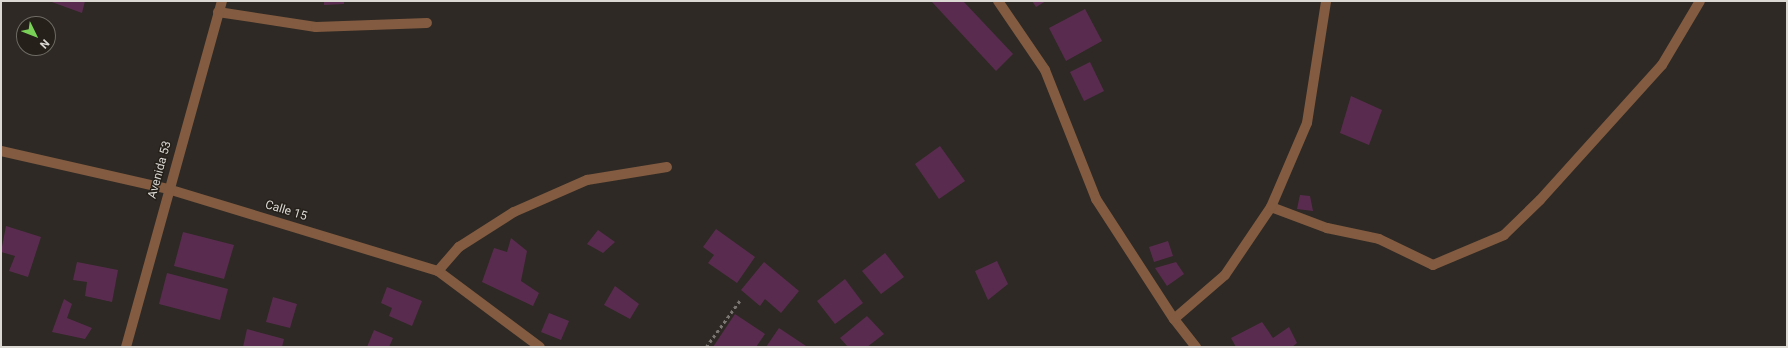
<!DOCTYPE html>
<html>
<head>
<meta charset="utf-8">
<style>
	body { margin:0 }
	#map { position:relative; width:1788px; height:348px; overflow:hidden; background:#2e2924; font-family:Roboto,sans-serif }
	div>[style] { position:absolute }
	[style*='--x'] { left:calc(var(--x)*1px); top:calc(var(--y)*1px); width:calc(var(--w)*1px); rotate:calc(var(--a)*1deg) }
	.building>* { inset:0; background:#592c4f }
	.path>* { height:2.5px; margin-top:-1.25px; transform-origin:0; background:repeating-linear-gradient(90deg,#7b7672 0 3px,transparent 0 6px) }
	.minor>* { height:10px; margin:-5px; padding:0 5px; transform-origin:5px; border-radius:5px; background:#825b41 }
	span { translate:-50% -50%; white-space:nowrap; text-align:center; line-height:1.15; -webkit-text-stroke:3px #25201a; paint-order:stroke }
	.street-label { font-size:12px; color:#dbd8d4 }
	.frame { position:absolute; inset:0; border:2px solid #dbd8d4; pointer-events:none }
	.north { position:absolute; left:16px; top:16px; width:40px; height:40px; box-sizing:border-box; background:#25201a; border:1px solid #6e6a64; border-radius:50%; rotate:133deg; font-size:11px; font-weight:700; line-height:16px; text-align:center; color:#dbd8d4 }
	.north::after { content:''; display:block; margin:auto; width:14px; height:18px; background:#79d157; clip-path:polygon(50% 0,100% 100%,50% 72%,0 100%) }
</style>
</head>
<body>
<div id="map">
	<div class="building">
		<div style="clip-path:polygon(49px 1px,85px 1px,82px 13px)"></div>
		<div style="clip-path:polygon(324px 1px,344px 1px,344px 4px,324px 5px)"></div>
		<div style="clip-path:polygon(963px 1px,1013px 54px,996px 71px,932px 2px)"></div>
		<div style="clip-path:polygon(1032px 1px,1046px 1px,1036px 7px)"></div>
		<div style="clip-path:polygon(1085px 9px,1102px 41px,1066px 61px,1049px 28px)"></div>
		<div style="clip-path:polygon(1090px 62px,1104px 91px,1084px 101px,1070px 72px)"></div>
		<div style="clip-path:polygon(1351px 96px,1382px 110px,1369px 145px,1340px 133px)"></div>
		<div style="clip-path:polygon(940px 146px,965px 181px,939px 199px,915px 164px)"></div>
		<div style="clip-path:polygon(1300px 195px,1310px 196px,1313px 211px,1297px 209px)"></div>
		<div style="clip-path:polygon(6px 226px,41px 237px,28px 277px,9px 271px,15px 256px,1px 252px)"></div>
		<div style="clip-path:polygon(716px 229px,755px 257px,737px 283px,708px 263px,714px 255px,703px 247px)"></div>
		<div style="clip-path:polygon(598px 230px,615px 242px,603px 253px,587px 244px)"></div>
		<div style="clip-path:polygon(183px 232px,234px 245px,224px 279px,174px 266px)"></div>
		<div style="clip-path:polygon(511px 238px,527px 251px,521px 281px,539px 293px,533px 306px,482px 282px,494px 248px,507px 252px)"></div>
		<div style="clip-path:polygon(1168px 241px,1173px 256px,1154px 262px,1149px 247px)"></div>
		<div style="clip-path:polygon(885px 253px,904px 277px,881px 294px,862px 271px)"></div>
		<div style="clip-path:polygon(997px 261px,1008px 284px,988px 300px,975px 271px)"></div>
		<div style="clip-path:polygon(77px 262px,118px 270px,112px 302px,85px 296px,87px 282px,73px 280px)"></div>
		<div style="clip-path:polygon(764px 262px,799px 291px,781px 313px,765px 299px,760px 306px,741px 290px)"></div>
		<div style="clip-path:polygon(1176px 262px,1184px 274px,1167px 286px,1155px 268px)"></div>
		<div style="clip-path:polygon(167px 273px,228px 289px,220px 320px,159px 304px)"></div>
		<div style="clip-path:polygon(845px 279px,863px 303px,835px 324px,817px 301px)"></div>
		<div style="clip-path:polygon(615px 286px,639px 304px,630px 319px,604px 305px)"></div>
		<div style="clip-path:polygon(387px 287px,422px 301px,412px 326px,389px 316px,392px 308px,381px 303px)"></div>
		<div style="clip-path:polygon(273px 297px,297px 304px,290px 328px,266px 322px)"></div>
		<div style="clip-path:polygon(64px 299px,72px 304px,67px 318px,92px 328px,85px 339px,52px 332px)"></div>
		<div style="clip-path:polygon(549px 313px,569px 321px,561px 340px,541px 332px)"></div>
		<div style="clip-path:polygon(735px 314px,765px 334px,756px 347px,713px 347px)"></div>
		<div style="clip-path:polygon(867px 316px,884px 334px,867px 347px,848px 347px,840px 338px)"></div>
		<div style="clip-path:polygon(1262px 322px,1273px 338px,1289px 327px,1297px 343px,1292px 347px,1236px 347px,1231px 338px)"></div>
		<div style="clip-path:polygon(779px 328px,806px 346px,805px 347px,766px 347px)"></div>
		<div style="clip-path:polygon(247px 329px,284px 339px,282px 347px,243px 347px)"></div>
		<div style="clip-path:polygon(374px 330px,393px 338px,389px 347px,367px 347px)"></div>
	</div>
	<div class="path">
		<div style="--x:706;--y:347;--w:59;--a:-53.9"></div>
	</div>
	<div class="minor">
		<div style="--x:998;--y:1;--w:83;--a:55.7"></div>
		<div style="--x:1045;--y:70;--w:139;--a:68.4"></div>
		<div style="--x:1096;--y:199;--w:143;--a:57"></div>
		<div style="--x:1174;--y:319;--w:36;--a:52"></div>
		<div style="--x:218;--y:12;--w:99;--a:8.7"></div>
		<div style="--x:316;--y:27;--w:111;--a:-2.1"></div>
		<div style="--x:1;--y:151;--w:171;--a:12.8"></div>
		<div style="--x:168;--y:189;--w:282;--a:16.9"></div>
		<div style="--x:438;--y:271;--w:127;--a:36.7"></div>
		<div style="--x:1271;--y:207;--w:60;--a:20.6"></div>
		<div style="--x:1327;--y:228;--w:53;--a:11.9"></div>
		<div style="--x:1379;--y:239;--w:60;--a:25.7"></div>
		<div style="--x:1433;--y:265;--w:77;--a:-22.9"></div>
		<div style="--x:1504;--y:235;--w:50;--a:-44.2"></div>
		<div style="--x:1540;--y:200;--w:182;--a:-47.9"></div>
		<div style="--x:1662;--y:65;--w:74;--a:-59.3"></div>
		<div style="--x:438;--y:271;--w:32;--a:-49"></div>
		<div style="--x:459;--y:247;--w:65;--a:-32.5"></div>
		<div style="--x:514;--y:212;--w:80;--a:-23.7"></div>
		<div style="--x:587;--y:180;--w:81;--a:-9.2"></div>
		<div style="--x:1174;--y:319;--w:67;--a:-40.8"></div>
		<div style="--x:1225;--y:275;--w:82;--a:-55.9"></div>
		<div style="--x:1271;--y:207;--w:91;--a:-66.8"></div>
		<div style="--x:1307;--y:123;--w:123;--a:-81.1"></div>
		<div style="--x:126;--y:347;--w:359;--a:-74.5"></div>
	</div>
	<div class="street-label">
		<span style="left:160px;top:170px;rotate:-75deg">Avenida 53</span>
		<span style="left:286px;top:211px;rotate:17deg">Calle 15</span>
	</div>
	<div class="frame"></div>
	<div class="north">N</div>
</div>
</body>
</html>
